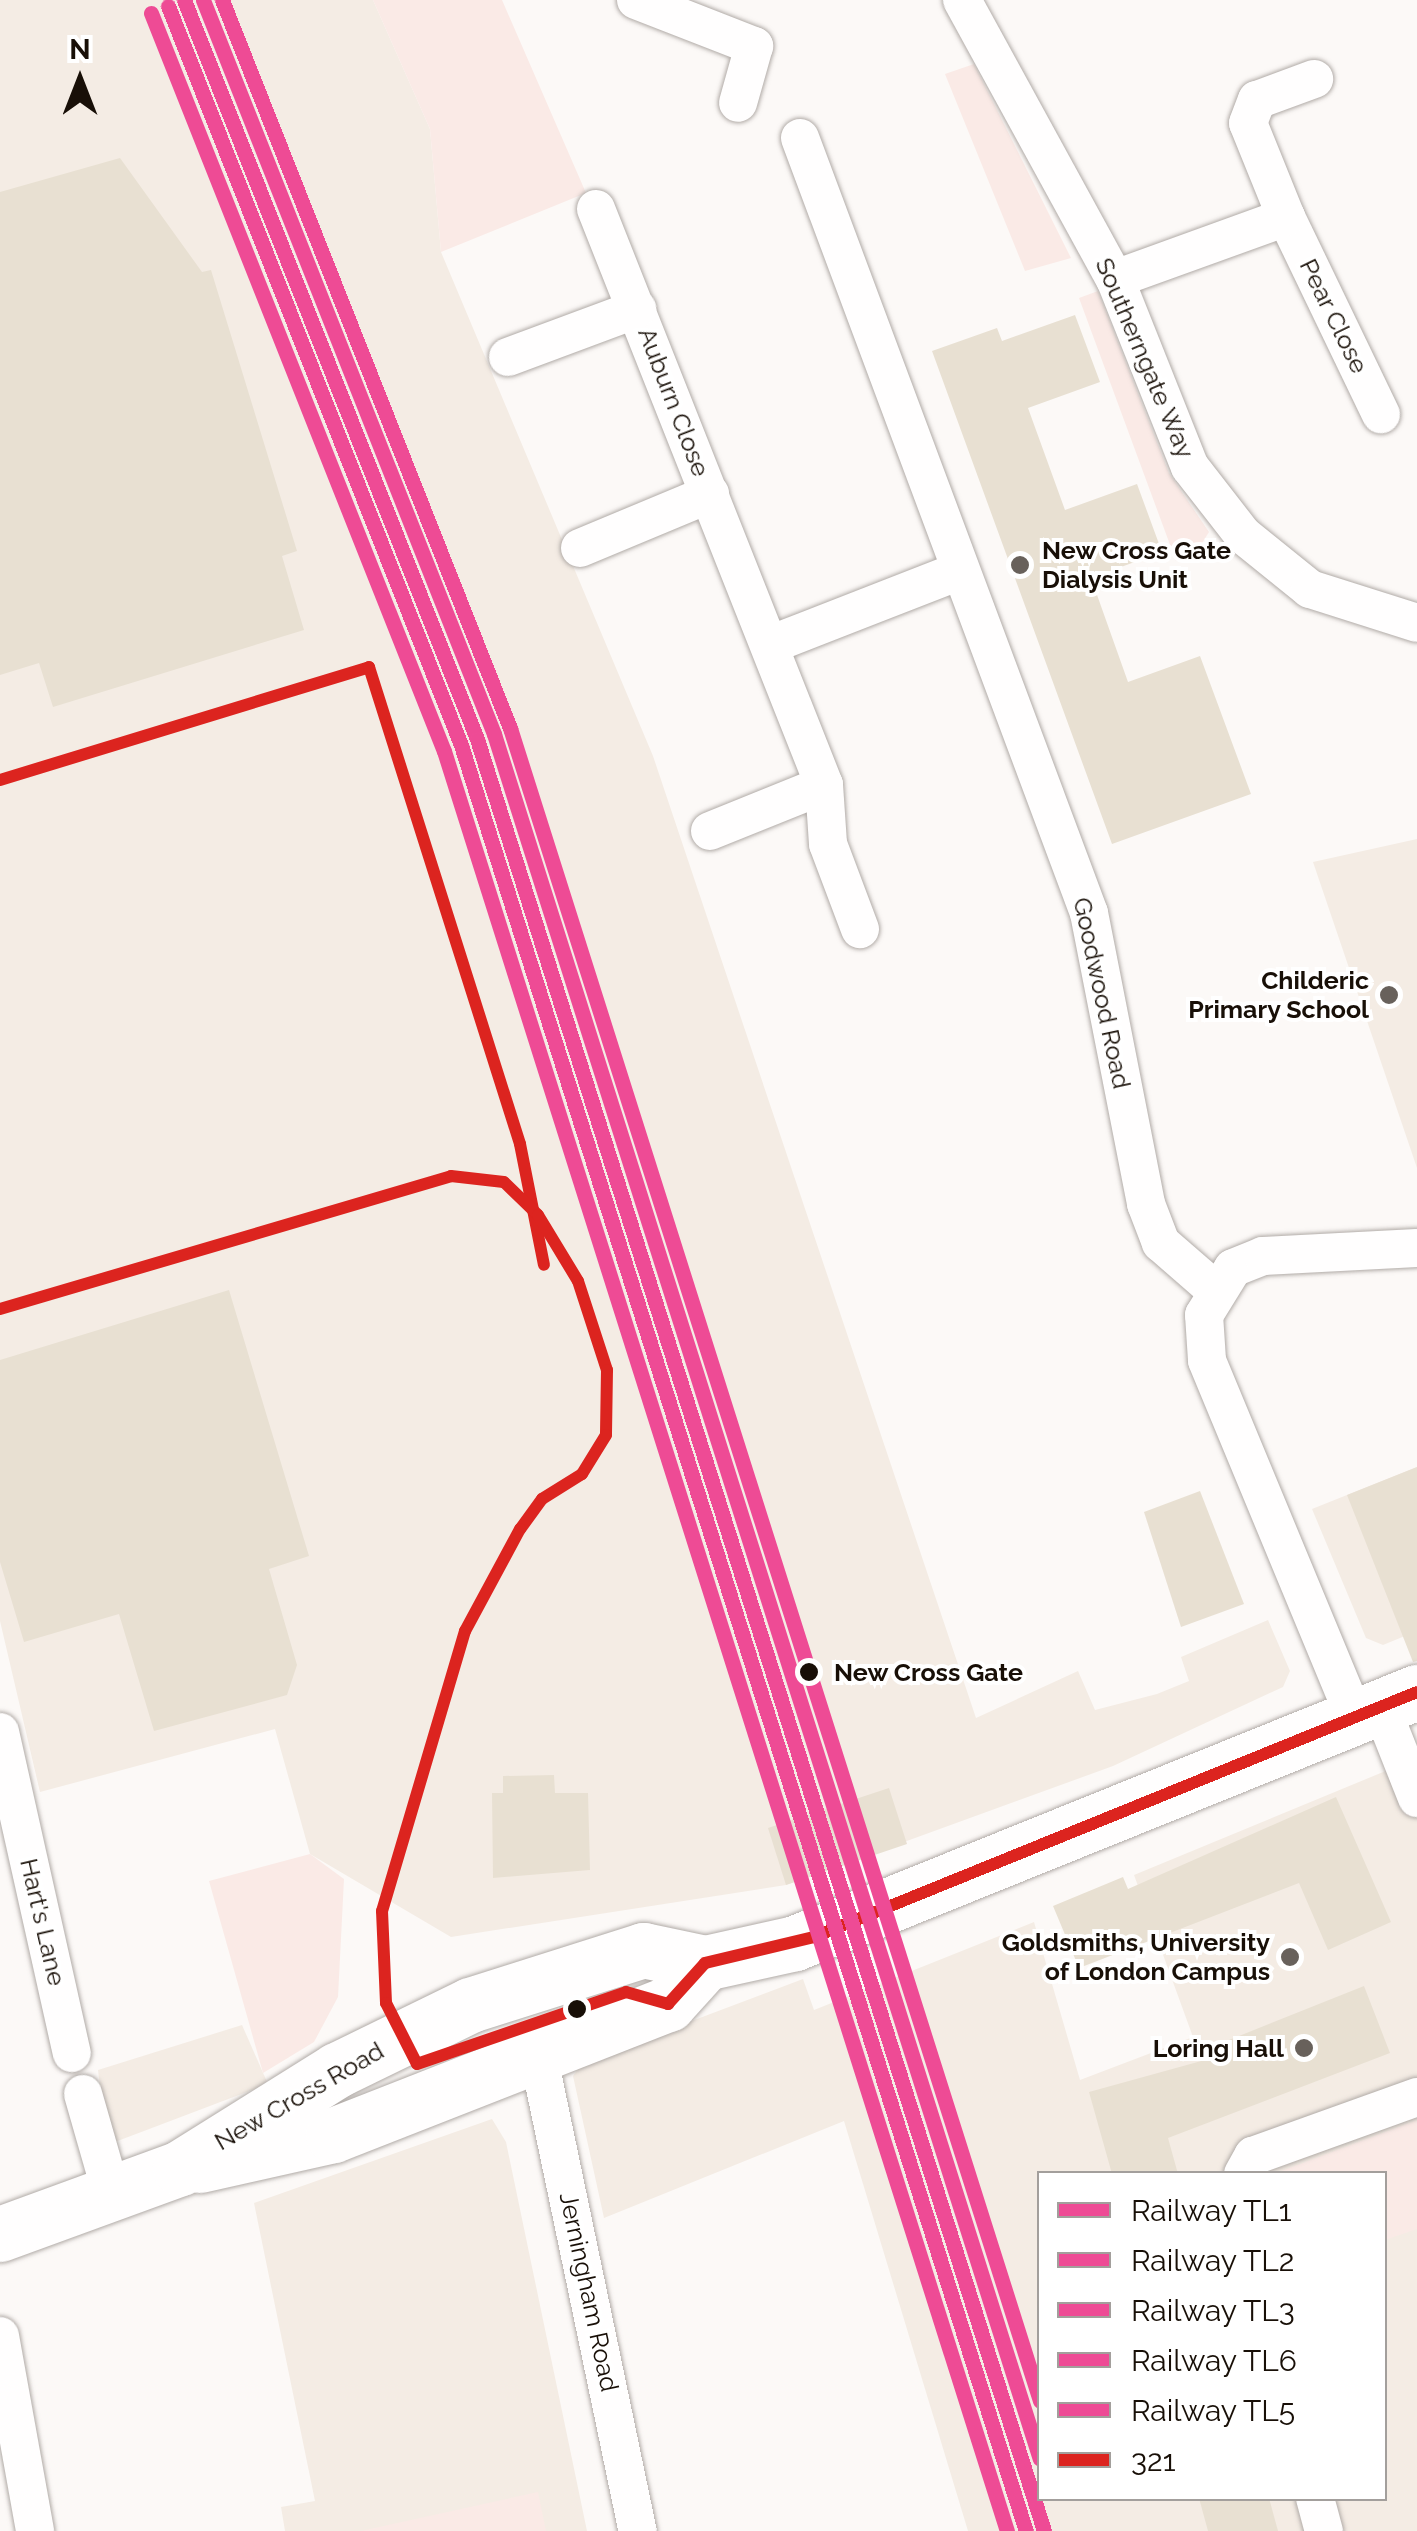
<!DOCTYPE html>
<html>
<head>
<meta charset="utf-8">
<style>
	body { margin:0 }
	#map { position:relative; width:1417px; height:2531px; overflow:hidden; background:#fcf9f7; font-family:Raleway,sans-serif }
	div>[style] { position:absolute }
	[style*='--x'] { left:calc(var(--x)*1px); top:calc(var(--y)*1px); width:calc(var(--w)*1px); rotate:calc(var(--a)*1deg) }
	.built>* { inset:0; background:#f4ece4 }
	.green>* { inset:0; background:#faeae6 }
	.building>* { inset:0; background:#e8e0d2 }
	.roads { filter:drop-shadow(0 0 2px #b1aba7) drop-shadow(0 0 2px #b1aba7) }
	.minor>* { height:38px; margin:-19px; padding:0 19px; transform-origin:19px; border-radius:19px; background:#fffefe }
	.highway>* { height:55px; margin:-27.5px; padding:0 27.5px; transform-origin:27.5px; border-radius:27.5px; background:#fffefe }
	.bus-1>* { height:12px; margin:-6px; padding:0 6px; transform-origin:6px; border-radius:6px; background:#dc241f }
	.rail-1>* { height:15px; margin:-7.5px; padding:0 7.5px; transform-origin:7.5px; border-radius:7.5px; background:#ee4b95 }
	.rail-2>* { height:15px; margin:-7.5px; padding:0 7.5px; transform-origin:7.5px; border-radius:7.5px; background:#ee4b95 }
	.rail-3>* { height:15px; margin:-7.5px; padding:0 7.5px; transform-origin:7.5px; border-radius:7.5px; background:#ee4b95 }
	.rail-4>* { height:15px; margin:-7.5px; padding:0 7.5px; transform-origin:7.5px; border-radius:7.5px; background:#ee4b95 }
	.rail-5>* { height:15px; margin:-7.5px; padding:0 7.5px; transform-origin:7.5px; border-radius:7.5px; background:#ee4b95 }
	.dots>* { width:28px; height:28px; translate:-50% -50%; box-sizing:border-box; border:5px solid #fff; border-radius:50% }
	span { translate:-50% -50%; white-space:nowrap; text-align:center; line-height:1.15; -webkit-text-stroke:8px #fff; paint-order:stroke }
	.street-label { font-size:25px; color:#180f07 }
	.poi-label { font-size:25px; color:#180f07; font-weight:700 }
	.left { translate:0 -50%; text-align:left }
	.right { translate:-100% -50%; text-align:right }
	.stop-label { font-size:25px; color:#180f07; font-weight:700 }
	.legend { position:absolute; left:1037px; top:2171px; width:350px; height:330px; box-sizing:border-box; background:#fff; border:2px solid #a39f9c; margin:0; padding:12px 18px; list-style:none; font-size:30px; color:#180f07 }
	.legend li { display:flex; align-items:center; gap:20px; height:50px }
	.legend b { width:50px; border:2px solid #a39f9c }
	.north { position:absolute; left:30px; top:30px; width:100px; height:100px; -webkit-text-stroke:8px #fff; paint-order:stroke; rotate:0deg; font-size:28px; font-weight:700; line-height:40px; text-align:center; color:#180f07 }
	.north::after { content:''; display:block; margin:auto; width:35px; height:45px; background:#180f07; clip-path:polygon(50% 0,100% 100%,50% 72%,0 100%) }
</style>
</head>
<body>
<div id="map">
	<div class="built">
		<div style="clip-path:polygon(0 0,373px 0,430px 129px,441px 252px,653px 756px,976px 1718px,1078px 1671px,1095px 1710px,1157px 1694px,1189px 1681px,1181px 1657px,1268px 1620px,1290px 1671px,1283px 1687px,1113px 1766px,786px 1885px,451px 1937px,310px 1854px,275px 1729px,40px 1792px,0 1621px)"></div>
		<div style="clip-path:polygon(1417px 839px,1417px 1168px,1313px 862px)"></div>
		<div style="clip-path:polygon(1417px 1467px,1417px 1631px,1383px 1645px,1366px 1638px,1312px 1509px)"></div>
		<div style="clip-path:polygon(evenodd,1417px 1758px,1417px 2531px,968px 2531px,844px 2121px,604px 2218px,573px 2076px,583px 2062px,803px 1979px,814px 2010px,1034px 1922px,1080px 2080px,1193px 2037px,1134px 1875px,1417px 1758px,1040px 2174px,1384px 2174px,1384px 2498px,1040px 2498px,1040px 2174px)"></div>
		<div style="clip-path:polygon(242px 2025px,268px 2084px,107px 2145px,98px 2070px)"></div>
		<div style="clip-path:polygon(492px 2119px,506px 2142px,587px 2531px,285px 2531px,281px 2507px,315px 2501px,254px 2203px)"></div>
	</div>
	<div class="green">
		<div style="clip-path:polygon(373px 0,502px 0,586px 193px,441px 252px,430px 129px)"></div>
		<div style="clip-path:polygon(974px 64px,1071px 258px,1025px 271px,945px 74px)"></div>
		<div style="clip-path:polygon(1098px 291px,1169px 473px,1209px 532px,1194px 556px,1176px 561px,1079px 298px)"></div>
		<div style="clip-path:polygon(310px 1854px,344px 1879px,338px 1997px,314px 2042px,263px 2073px,209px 1881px)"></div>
		<div style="clip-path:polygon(1417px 2120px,1417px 2229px,1385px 2240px,1384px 2174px,1276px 2173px)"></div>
		<div style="clip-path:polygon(538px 2492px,546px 2531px,361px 2531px)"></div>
	</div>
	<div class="building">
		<div style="clip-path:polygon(120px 158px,202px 272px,211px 270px,297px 551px,282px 556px,304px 630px,53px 707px,39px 663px,0 675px,0 192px)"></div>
		<div style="clip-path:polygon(1075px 315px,1100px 382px,1028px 408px,1065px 510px,1137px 484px,1162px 552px,1091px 578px,1128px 682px,1200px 656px,1251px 794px,1112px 844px,932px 351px,997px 328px,1002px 341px)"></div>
		<div style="clip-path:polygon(229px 1290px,309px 1556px,269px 1569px,297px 1665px,287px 1695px,154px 1731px,119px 1614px,24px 1642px,0 1562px,0 1360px)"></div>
		<div style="clip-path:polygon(1417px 1467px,1417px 1661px,1413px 1662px,1347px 1495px)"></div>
		<div style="clip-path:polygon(1200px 1491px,1244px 1604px,1181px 1627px,1144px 1512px)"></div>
		<div style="clip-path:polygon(554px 1775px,555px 1793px,588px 1793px,590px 1870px,493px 1878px,492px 1793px,503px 1793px,503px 1776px)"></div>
		<div style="clip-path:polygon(889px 1788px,907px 1844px,786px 1885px,768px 1828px)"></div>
		<div style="clip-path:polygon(1336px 1797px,1391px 1922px,1328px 1950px,1299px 1883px,1079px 1968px,1053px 1906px,1123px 1877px,1128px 1889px)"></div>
		<div style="clip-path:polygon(1364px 1986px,1390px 2053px,1168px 2138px,1178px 2174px,1112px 2174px,1089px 2092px,1223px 2055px,1219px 2044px)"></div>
		<div style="clip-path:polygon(1199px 2498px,1269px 2498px,1278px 2531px,1208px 2531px)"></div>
	</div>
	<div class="roads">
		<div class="minor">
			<div style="--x:636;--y:0;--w:127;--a:21.3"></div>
			<div style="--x:754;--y:46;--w:59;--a:105.7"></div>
			<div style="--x:962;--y:0;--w:318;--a:61.3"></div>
			<div style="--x:1115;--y:279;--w:202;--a:68.3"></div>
			<div style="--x:1190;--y:467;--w:86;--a:52.1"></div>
			<div style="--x:1243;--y:535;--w:86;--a:38.9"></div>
			<div style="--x:1310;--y:589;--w:112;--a:17.6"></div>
			<div style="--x:800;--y:138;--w:827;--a:69.55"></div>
			<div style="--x:1089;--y:913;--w:297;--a:78.9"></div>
			<div style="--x:1146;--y:1204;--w:42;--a:69"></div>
			<div style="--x:1161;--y:1243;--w:70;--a:41"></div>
			<div style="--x:596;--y:209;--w:619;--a:68.4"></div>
			<div style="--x:824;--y:785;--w:59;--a:86.1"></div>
			<div style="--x:828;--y:844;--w:91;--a:69.4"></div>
			<div style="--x:1286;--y:217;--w:219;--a:64.3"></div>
			<div style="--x:1115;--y:279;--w:182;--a:-19.9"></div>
			<div style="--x:1286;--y:217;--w:101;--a:-112"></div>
			<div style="--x:1248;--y:123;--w:25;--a:-69"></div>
			<div style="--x:1257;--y:100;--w:61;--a:-20.2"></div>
			<div style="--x:508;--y:357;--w:138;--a:-20.4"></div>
			<div style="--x:580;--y:548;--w:141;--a:-22.6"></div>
			<div style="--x:772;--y:644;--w:199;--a:-21.3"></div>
			<div style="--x:710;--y:831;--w:123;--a:-22"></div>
			<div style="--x:1381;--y:1707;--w:98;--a:68.4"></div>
			<div style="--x:1355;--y:1718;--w:387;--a:-112.5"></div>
			<div style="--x:1207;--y:1360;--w:45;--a:-93.8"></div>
			<div style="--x:1204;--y:1315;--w:55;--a:-58.3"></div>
			<div style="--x:1233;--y:1268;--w:32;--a:-22"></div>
			<div style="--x:1263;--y:1256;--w:154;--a:-3"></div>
			<div style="--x:0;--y:1732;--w:329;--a:77.4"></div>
			<div style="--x:538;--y:2054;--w:487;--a:78.2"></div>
			<div style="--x:83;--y:2094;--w:105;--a:74"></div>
			<div style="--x:1243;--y:2174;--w:21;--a:-61"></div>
			<div style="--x:1253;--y:2156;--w:174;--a:-19.8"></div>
			<div style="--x:0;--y:2336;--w:198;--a:79.8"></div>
			<div style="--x:1315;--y:2498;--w:34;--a:75"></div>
		</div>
		<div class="highway">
			<div style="--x:200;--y:2165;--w:136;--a:-12.7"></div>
			<div style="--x:333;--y:2135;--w:360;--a:-21.4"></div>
			<div style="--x:668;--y:2004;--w:55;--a:-47.9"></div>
			<div style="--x:0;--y:2234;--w:192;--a:-20.1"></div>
			<div style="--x:180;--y:2168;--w:185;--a:-32"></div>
			<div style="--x:337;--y:2070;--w:148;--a:-26"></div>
			<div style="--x:470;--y:2005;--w:182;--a:-17.6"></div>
			<div style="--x:643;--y:1950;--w:63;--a:11.8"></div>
			<div style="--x:705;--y:1963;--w:92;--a:-12.5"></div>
			<div style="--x:795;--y:1943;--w:671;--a:-21.98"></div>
		</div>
	</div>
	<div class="bus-1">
		<div style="--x:0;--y:780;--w:386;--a:-17"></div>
		<div style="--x:369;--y:667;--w:500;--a:72.43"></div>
		<div style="--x:520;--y:1144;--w:123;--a:78.8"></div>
		<div style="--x:0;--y:1309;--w:470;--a:-16.4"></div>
		<div style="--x:451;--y:1176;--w:53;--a:6.5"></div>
		<div style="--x:504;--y:1182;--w:47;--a:44.1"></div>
		<div style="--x:538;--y:1215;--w:77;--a:58.8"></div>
		<div style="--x:578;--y:1281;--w:94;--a:72"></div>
		<div style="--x:607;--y:1370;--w:65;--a:90.9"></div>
		<div style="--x:606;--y:1435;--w:46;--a:121.6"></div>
		<div style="--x:582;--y:1474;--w:47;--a:148"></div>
		<div style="--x:542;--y:1499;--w:37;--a:126"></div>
		<div style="--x:520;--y:1529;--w:116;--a:118.3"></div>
		<div style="--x:465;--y:1631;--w:292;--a:106.5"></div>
		<div style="--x:382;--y:1911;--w:92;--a:87.5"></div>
		<div style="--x:386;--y:2003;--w:68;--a:63.1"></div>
		<div style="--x:417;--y:2064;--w:221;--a:-19"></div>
		<div style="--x:626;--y:1992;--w:44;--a:15.9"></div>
		<div style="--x:668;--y:2004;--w:55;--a:-47.9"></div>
		<div style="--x:705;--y:1963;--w:112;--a:-13.4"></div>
		<div style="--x:814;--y:1937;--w:651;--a:-22.11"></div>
	</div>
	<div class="rail-1">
		<div style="--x:184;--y:0;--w:795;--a:68.37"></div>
		<div style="--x:477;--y:739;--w:1880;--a:72.44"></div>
	</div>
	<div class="rail-2">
		<div style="--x:168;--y:6;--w:795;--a:68.37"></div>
		<div style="--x:461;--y:745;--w:1873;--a:72.45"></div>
	</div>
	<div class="rail-3">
		<div style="--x:203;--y:0;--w:790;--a:68.37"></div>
		<div style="--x:494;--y:734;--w:1809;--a:72.44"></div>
	</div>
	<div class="rail-4">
		<div style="--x:151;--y:13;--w:794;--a:68.35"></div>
		<div style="--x:444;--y:751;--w:1867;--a:72.45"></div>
	</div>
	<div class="rail-5">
		<div style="--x:222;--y:0;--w:783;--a:68.42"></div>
		<div style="--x:510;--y:728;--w:1755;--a:72.42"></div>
	</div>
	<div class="dots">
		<div style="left:1020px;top:565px;background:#68615b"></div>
		<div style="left:1389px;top:995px;background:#68615b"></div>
		<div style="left:809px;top:1672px;background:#180f07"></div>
		<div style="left:1290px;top:1957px;background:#68615b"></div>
		<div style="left:577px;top:2009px;background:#180f07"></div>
		<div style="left:1304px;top:2048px;background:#68615b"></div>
	</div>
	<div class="street-label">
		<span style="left:1334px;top:316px;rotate:64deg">Pear Close</span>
		<span style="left:1145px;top:358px;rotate:67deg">Southerngate Way</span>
		<span style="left:674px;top:402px;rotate:69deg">Auburn Close</span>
		<span style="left:1102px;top:993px;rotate:78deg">Goodwood Road</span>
		<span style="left:43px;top:1922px;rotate:77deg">Hart's Lane</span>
		<span style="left:299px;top:2096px;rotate:-30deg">New Cross Road</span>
		<span style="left:589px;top:2292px;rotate:78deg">Jerningham Road</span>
	</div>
	<div class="poi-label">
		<span class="left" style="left:1042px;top:565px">New Cross Gate<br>Dialysis Unit</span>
		<span class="right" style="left:1369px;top:995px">Childeric<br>Primary School</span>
		<span class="right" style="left:1270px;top:1957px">Goldsmiths, University<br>of London Campus</span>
		<span class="right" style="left:1284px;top:2048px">Loring Hall</span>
	</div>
	<div class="stop-label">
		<span class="left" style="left:834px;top:1672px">New Cross Gate</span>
	</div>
	<ul class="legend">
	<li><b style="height:12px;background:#ee4b95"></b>Railway TL1</li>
	<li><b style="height:12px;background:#ee4b95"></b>Railway TL2</li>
	<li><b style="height:12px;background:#ee4b95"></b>Railway TL3</li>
	<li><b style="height:12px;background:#ee4b95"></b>Railway TL6</li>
	<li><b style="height:12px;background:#ee4b95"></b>Railway TL5</li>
	<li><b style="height:12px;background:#dc241f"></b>321</li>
	</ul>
	<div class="north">N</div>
</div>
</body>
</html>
